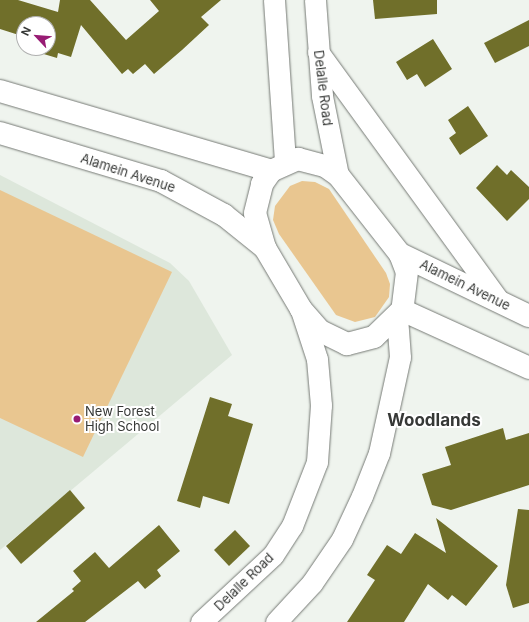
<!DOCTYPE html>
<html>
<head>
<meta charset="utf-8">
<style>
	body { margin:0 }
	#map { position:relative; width:529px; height:622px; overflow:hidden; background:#eff4ee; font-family:Inter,sans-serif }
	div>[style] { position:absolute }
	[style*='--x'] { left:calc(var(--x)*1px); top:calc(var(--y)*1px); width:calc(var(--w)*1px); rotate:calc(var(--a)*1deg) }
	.built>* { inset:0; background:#dde7db }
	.green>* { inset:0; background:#e9c690 }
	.building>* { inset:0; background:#706f2a }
	.roads { filter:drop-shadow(0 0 1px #767a75) drop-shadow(0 0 1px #767a75) }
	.minor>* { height:21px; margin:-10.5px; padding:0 10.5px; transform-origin:10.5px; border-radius:10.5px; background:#fff }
	.tertiary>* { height:22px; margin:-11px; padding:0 11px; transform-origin:11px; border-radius:11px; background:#fff }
	.dots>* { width:11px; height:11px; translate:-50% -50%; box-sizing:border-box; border:2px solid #fff; border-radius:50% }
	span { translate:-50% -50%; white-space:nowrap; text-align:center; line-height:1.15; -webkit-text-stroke:4px #fff; paint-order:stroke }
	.street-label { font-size:13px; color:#363836 }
	.poi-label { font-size:13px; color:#363836 }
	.left { translate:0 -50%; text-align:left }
	.district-label { font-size:17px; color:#363836; font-weight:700 }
	.north { position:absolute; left:16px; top:16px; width:40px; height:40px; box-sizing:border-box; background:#fff; border:1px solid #afafaf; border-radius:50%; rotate:296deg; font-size:11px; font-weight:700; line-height:16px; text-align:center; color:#363836 }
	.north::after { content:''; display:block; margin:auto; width:14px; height:18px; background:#981c74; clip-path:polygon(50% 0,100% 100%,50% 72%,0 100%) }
</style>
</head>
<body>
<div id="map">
	<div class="built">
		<div style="clip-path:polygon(0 175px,170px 263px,189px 281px,232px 355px,0 550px)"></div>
	</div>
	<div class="green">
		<div style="clip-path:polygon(302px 181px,315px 182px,329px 189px,386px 273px,390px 284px,389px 297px,375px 317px,355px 322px,336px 315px,279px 234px,273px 220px,275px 206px,290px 186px)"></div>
		<div style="clip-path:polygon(0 190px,172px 272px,83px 457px,0 418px)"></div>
	</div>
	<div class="building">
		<div style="clip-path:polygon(0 0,18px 0,58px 12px,60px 0,90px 0,126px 40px,159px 11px,150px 0,221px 0,201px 17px,209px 25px,182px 50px,154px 74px,145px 64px,133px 74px,128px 69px,122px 74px,81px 25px,71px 57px,58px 53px,57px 58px,37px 52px,39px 48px,48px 48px,48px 24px,24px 24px,24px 43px,21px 42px,22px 36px,0 29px)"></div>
		<div style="clip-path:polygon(373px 0,437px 0,437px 14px,375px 19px)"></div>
		<div style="clip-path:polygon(529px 20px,529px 46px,495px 63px,484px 43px)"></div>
		<div style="clip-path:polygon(433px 39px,452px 69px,425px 87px,417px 74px,407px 80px,396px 62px)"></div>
		<div style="clip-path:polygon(468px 106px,488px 136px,460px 155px,449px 138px,456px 133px,448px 120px)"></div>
		<div style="clip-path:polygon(497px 165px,507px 175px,511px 170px,529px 187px,529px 199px,507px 221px,476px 188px)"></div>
		<div style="clip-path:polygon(210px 397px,232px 404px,228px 416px,253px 424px,229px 504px,203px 496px,200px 508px,177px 501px)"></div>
		<div style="clip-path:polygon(503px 428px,506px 440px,529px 433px,529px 485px,451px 510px,432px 505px,422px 474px,451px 465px,445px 447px)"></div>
		<div style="clip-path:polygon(70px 490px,85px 508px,21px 564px,6px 546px)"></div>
		<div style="clip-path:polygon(518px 509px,529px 510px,529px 603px,513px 608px,506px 585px)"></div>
		<div style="clip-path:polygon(436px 518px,498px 566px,466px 606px,452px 595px,448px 600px,428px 584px,404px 622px,347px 622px,375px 580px,367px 575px,387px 545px,401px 554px,415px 533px,446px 553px)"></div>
		<div style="clip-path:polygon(159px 525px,180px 551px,157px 570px,161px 576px,145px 589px,138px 581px,85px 622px,36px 622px,74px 591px,72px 589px,81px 581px,73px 571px,95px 552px,109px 568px)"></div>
		<div style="clip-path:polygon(235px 530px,250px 546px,229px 566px,214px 550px)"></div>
	</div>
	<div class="roads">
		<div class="minor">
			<div style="--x:274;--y:0;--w:161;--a:86.1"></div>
			<div style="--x:315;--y:0;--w:96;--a:85.8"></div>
			<div style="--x:322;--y:96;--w:81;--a:78.6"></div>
			<div style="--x:318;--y:52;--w:308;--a:54"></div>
			<div style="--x:201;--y:622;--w:98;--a:-42.9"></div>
			<div style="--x:273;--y:555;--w:35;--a:-57"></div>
			<div style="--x:292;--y:526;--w:69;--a:-68.7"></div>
			<div style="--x:317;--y:462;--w:57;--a:-86"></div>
			<div style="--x:321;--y:405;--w:46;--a:-95"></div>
			<div style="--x:317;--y:359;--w:52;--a:-108.1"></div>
			<div style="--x:276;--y:622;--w:53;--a:-47.3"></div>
			<div style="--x:312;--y:583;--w:53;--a:-55.7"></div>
			<div style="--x:342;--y:539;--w:47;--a:-65.1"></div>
			<div style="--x:362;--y:496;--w:46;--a:-68.4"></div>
			<div style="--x:379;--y:453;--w:98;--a:-77.7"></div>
			<div style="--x:400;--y:357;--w:40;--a:-94.3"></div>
		</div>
		<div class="tertiary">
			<div style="--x:0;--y:91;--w:283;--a:16.4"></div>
			<div style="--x:0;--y:133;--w:168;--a:16.6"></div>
			<div style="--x:161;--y:181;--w:72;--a:28.4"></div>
			<div style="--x:224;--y:215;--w:53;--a:38.8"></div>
			<div style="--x:298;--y:159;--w:28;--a:15"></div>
			<div style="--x:325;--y:166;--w:16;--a:35"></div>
			<div style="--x:338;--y:175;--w:100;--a:51.9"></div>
			<div style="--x:400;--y:254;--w:19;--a:69"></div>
			<div style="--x:407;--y:272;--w:38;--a:97"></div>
			<div style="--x:402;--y:310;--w:39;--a:136"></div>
			<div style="--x:374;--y:337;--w:28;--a:165"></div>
			<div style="--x:347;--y:344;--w:30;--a:-154"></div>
			<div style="--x:320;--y:331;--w:29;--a:-131"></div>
			<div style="--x:301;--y:309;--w:71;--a:-120.5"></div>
			<div style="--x:265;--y:248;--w:36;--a:-106"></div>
			<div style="--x:255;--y:213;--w:30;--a:-76"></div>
			<div style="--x:262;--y:184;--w:16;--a:-55"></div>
			<div style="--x:271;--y:171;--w:30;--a:-24"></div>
			<div style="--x:400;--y:254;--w:143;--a:25.7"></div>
			<div style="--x:402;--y:310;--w:140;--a:24.5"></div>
		</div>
	</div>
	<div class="dots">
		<div style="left:77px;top:419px;background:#981c74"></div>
	</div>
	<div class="street-label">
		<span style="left:323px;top:88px;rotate:83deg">Delalle Road</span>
		<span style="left:128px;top:173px;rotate:18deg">Alamein Avenue</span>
		<span style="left:465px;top:285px;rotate:26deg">Alamein Avenue</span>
		<span style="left:244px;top:582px;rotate:-44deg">Delalle Road</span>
	</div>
	<div class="poi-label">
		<span class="left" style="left:85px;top:419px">New Forest<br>High School</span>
	</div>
	<div class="district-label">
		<span style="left:434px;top:421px">Woodlands</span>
	</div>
	<div class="north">N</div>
</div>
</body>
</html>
